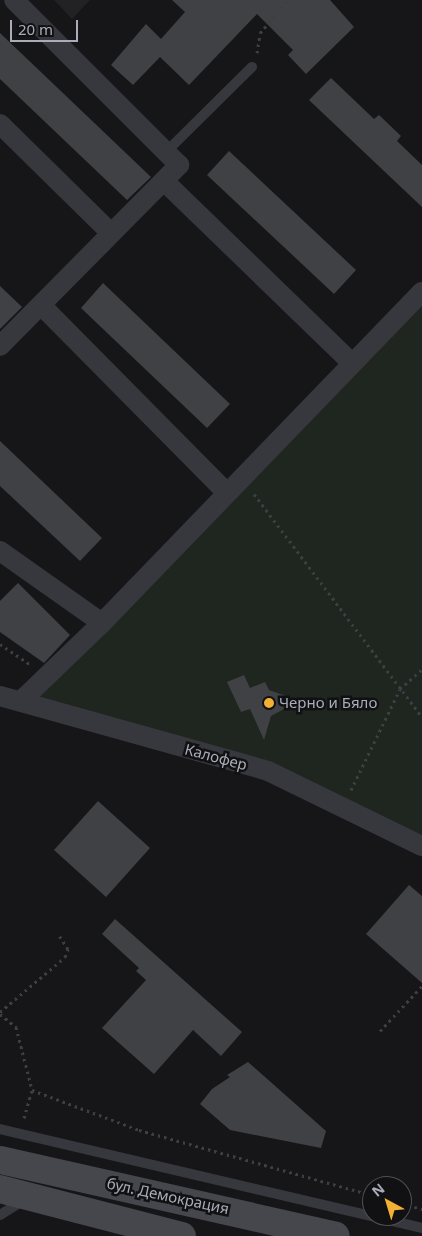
<!DOCTYPE html>
<html>
<head>
<meta charset="utf-8">
<style>
	body { margin:0 }
	#map { position:relative; width:422px; height:1236px; overflow:hidden; background:#161618; font-family:"Noto Sans",sans-serif }
	div>[style] { position:absolute }
	[style*='--x'] { left:calc(var(--x)*1px); top:calc(var(--y)*1px); width:calc(var(--w)*1px); rotate:calc(var(--a)*1deg) }
	.built>* { inset:0; background:#222225 }
	.green>* { inset:0; background:#1e261f }
	.building>* { inset:0; background:#404145 }
	.path>* { height:3px; margin-top:-1.5px; transform-origin:0; background:repeating-linear-gradient(90deg,#3d3f44 0 2.5px,transparent 0 6.5px) }
	.lane>* { height:10px; margin:-5px; padding:0 5px; transform-origin:5px; border-radius:5px; background:#37383d }
	.street>* { height:20px; margin:-10px; padding:0 10px; transform-origin:10px; border-radius:10px; background:#37383d }
	.secondary>* { height:28px; margin:-14px; padding:0 14px; transform-origin:14px; border-radius:14px; background:#45474d }
	.dots>* { width:14px; height:14px; translate:-50% -50%; box-sizing:border-box; border:2px solid #111113; border-radius:50% }
	span { translate:-50% -50%; white-space:nowrap; text-align:center; line-height:1.15; -webkit-text-stroke:5px #111113; paint-order:stroke }
	.poi-label { font-size:15px; color:#a8adb8 }
	.left { translate:0 -50%; text-align:left }
	.street-label { font-size:15px; color:#a8adb8 }
	.north { position:absolute; left:362px; top:1176px; width:50px; height:50px; box-sizing:border-box; background:#111113; border:1px solid #4d4f55; border-radius:50%; rotate:321deg; font-size:14px; font-weight:700; line-height:20px; text-align:center; color:#a8adb8 }
	.north::after { content:''; display:block; margin:auto; width:18px; height:22px; background:#f2b134; clip-path:polygon(50% 0,100% 100%,50% 72%,0 100%) }
	.scale { position:absolute; left:10px; top:20px; width:68px; height:22px; box-sizing:border-box; border:2px solid #a8adb8; border-top:0; padding-left:6px; font-size:15px; line-height:18px; white-space:nowrap; color:#a8adb8; -webkit-text-stroke:4px #111113; paint-order:stroke }
</style>
</head>
<body>
<div id="map">
	<div class="built">
		<div style="clip-path:polygon(54px 0,90px 0,72px 19px)"></div>
	</div>
	<div class="green">
		<div style="clip-path:polygon(422px 292px,422px 846px,343px 806px,22px 700px)"></div>
	</div>
	<div class="building">
		<div style="clip-path:polygon(172px 0,330px 0,354px 27px,306px 74px,288px 55px,293px 50px,257px 14px,189px 85px,160px 57px,133px 85px,111px 65px,146px 24px,161px 39px,185px 12px)"></div>
		<div style="clip-path:polygon(0 33px,151px 177px,127px 200px,0 79px)"></div>
		<div style="clip-path:polygon(331px 78px,374px 119px,379px 115px,401px 136px,397px 141px,422px 165px,422px 207px,309px 100px)"></div>
		<div style="clip-path:polygon(229px 151px,356px 270px,334px 294px,207px 175px)"></div>
		<div style="clip-path:polygon(103px 283px,230px 404px,207px 428px,81px 308px)"></div>
		<div style="clip-path:polygon(0 286px,22px 307px,0 329px)"></div>
		<div style="clip-path:polygon(0 441px,102px 538px,80px 561px,0 486px)"></div>
		<div style="clip-path:polygon(18px 583px,70px 635px,44px 663px,0 632px,0 601px)"></div>
		<div style="clip-path:polygon(244px 675px,250px 688px,265px 682px,269px 690px,286px 696px,284px 709px,271px 716px,264px 740px,250px 709px,241px 712px,227px 682px)"></div>
		<div style="clip-path:polygon(98px 801px,150px 848px,106px 897px,54px 850px)"></div>
		<div style="clip-path:polygon(409px 885px,422px 896px,422px 983px,366px 934px)"></div>
		<div style="clip-path:polygon(115px 919px,242px 1032px,221px 1056px,193px 1030px,154px 1074px,102px 1028px,146px 980px,136px 971px,139px 968px,102px 934px)"></div>
		<div style="clip-path:polygon(248px 1062px,326px 1131px,321px 1148px,230px 1130px,200px 1104px,212px 1089px,230px 1077px,227px 1075px)"></div>
	</div>
	<div class="path">
		<div style="--x:257;--y:53;--w:20;--a:-81"></div>
		<div style="--x:260;--y:33;--w:43;--a:-49.7"></div>
		<div style="--x:254;--y:494;--w:279;--a:53"></div>
		<div style="--x:0;--y:644;--w:37;--a:34"></div>
		<div style="--x:351;--y:790;--w:112;--a:-64.1"></div>
		<div style="--x:400;--y:689;--w:30;--a:-42"></div>
		<div style="--x:0;--y:1012;--w:85;--a:-40.2"></div>
		<div style="--x:65;--y:957;--w:9;--a:-69"></div>
		<div style="--x:68;--y:949;--w:17;--a:-123"></div>
		<div style="--x:0;--y:1014;--w:21;--a:39"></div>
		<div style="--x:16;--y:1027;--w:65;--a:75.7"></div>
		<div style="--x:32;--y:1090;--w:114;--a:20.5"></div>
		<div style="--x:139;--y:1130;--w:242;--a:15.6"></div>
		<div style="--x:380;--y:1031;--w:62;--a:-47"></div>
		<div style="--x:24;--y:1118;--w:29;--a:-74"></div>
		<div style="--x:402;--y:1203;--w:21;--a:17"></div>
	</div>
	<div class="lane">
		<div style="--x:166;--y:152;--w:121;--a:-44.7"></div>
		<div style="--x:0;--y:1129;--w:433;--a:13.2"></div>
		<div style="--x:0;--y:1215;--w:28;--a:-32"></div>
	</div>
	<div class="street">
		<div style="--x:0;--y:124;--w:156;--a:44.5"></div>
		<div style="--x:164;--y:181;--w:262;--a:44.1"></div>
		<div style="--x:41;--y:305;--w:263;--a:45.3"></div>
		<div style="--x:0;--y:346;--w:255;--a:-45.3"></div>
		<div style="--x:179;--y:165;--w:233;--a:-135"></div>
		<div style="--x:0;--y:551;--w:125;--a:35.2"></div>
		<div style="--x:0;--y:696;--w:278;--a:15.6"></div>
		<div style="--x:268;--y:771;--w:171;--a:26"></div>
		<div style="--x:22;--y:700;--w:111;--a:-43.9"></div>
		<div style="--x:102;--y:623;--w:460;--a:-46"></div>
	</div>
	<div class="secondary">
		<div style="--x:0;--y:1160;--w:344;--a:12.7"></div>
		<div style="--x:0;--y:1189;--w:188;--a:14.5"></div>
	</div>
	<div class="dots">
		<div style="left:269px;top:703px;background:#f2b134"></div>
	</div>
	<div class="poi-label">
		<span class="left" style="left:279px;top:703px">Черно и Бяло</span>
	</div>
	<div class="street-label">
		<span style="left:216px;top:757px;rotate:15deg">Калофер</span>
		<span style="left:168px;top:1196px;rotate:12deg">бул. Демокрация</span>
	</div>
	<div class="north">N</div>
	<div class="scale">20 m</div>
</div>
</body>
</html>
